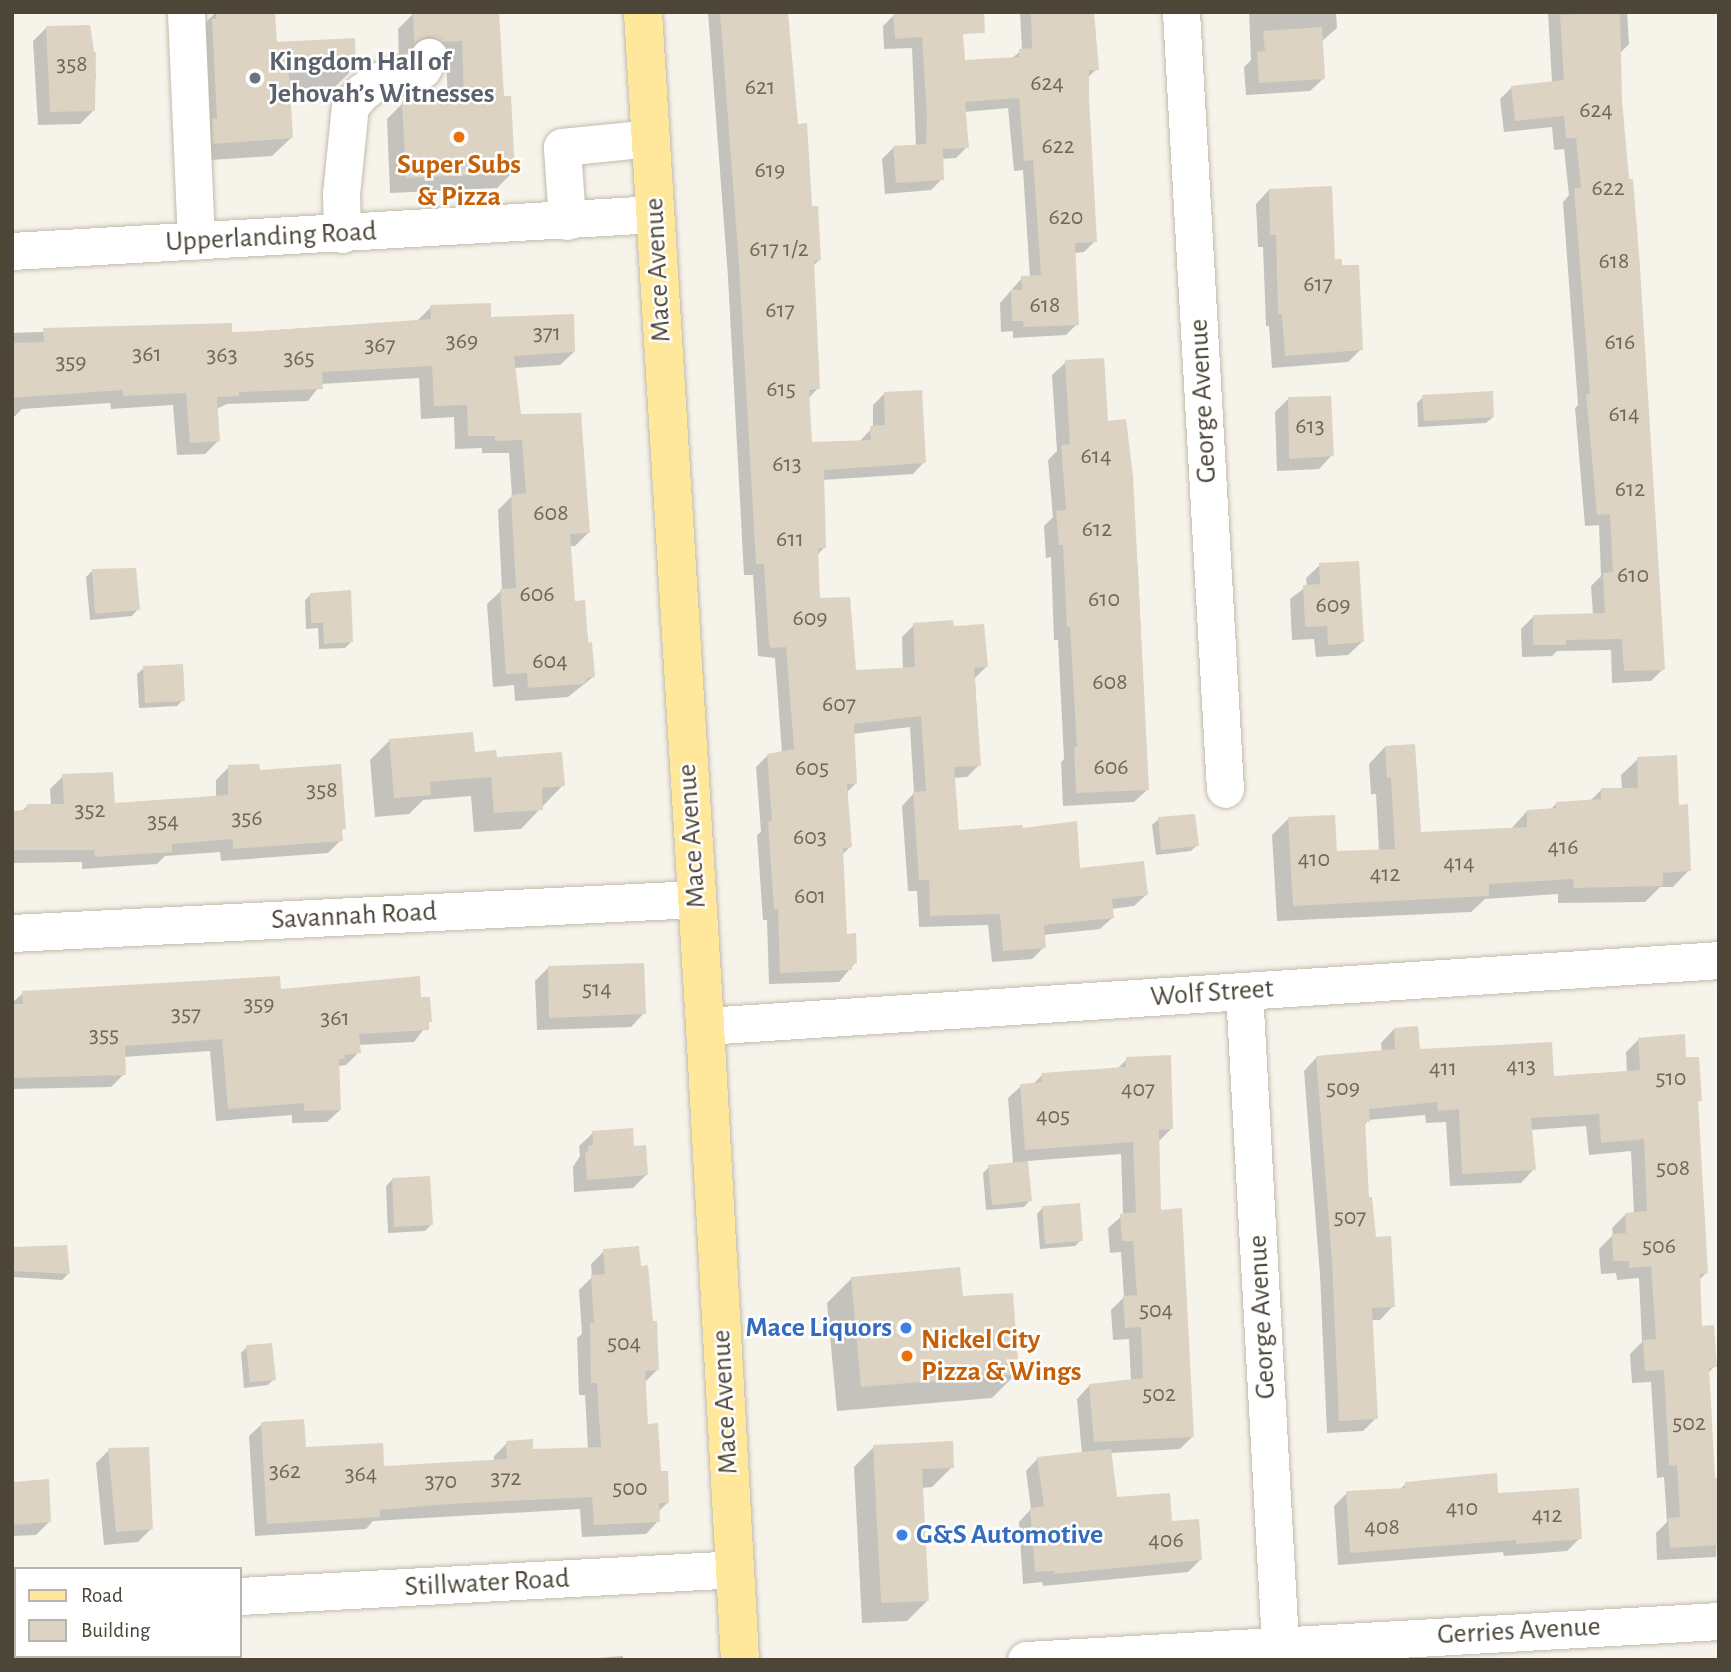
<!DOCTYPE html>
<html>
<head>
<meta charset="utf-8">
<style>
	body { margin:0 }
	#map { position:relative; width:1731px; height:1672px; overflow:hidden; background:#f6f3eb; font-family:"Alegreya Sans",sans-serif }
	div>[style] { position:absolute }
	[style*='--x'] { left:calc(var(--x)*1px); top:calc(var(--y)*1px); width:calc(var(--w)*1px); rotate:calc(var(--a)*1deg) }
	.shadow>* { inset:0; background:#0003 }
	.building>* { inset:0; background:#dcd3c2 }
	.roads { filter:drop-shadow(0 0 2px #c3bcac) drop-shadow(0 0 2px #c3bcac) }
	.minor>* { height:37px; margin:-18.5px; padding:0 18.5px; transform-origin:18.5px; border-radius:18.5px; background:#fff }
	.major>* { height:38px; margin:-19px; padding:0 19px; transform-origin:19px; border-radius:19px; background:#ffe79b }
	.dots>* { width:19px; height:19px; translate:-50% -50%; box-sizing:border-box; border:4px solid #fff; border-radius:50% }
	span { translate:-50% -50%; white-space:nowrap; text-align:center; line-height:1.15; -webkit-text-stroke:5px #fff; paint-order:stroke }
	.number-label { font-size:24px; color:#70685a }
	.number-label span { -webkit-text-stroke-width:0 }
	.worship-label { font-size:28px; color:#5b616d; font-weight:700 }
	.left { translate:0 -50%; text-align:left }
	.food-label { font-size:28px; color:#c56008; font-weight:700 }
	.street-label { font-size:28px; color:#4c4538 }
	.shop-label { font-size:28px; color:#366cbe; font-weight:700 }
	.right { translate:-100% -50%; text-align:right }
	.frame { position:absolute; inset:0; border:14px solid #4c4538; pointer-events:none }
	.legend { position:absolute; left:14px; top:1567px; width:228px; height:91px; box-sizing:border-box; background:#fff; border:2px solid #b7b5af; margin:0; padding:9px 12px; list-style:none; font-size:21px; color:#4c4538 }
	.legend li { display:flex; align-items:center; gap:14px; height:35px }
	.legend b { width:35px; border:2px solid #b7b5af }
</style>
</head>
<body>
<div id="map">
	<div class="shadow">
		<div style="clip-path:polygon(216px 12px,275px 44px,354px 68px,335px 87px,288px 89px,291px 138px,272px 156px,195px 161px,198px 30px)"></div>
		<div style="clip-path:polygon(497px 12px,502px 98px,513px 172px,497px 188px,390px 193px,387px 119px,403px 103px,448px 101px,446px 56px,411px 51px,399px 57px,398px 29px,414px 13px)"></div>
		<div style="clip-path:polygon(708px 12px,787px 12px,796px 126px,820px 259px,813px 266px,818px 388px,808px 399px,811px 444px,859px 442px,873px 427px,873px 405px,885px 393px,924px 462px,913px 474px,822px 480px,825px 547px,817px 555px,818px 600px,854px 672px,903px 670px,902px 637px,914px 625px,952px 628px,986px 667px,975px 678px,979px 765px,967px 777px,953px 778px,957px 832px,1146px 895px,1134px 906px,1111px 909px,1112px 918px,1100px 929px,1043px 935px,1044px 947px,1032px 959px,992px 962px,988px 925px,919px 927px,917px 891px,908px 891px,902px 806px,914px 793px,910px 727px,852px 734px,856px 783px,846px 793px,850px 847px,842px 855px,846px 936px,855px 963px,839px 982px,769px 984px,767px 920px,763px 920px,757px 835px,761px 832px,756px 767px,768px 755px,782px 753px,775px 658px,758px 656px,753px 575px,744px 575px,728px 277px)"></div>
		<div style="clip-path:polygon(908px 12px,959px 12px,963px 62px,1011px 59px,1022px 50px,1020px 12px,1081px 12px,1097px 69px,1087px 78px,1095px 241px,1084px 252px,1074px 253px,1077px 324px,1066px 335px,1013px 338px,1013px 331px,1001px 332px,1000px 303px,1022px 278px,1030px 278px,1023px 170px,1014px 171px,1008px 108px,964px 112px,967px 147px,956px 158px,941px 159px,942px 179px,931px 190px,885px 194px,882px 159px,894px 147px,916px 146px,912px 48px,884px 49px,883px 26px,894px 15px)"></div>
		<div style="clip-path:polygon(1249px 12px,1336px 12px,1337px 28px,1321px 42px,1324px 78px,1310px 91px,1246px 95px,1244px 67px,1251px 60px)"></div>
		<div style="clip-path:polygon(1548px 12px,1627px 12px,1629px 44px,1619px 54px,1621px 100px,1663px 669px,1651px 681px,1612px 683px,1611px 650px,1557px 651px,1552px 656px,1522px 657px,1521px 629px,1533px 617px,1593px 615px,1591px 586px,1601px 576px,1599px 525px,1585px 526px,1575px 408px,1578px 405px,1563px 202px,1569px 195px,1564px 149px,1554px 150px,1552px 127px,1504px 132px,1500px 99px,1512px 87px,1552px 83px)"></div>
		<div style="clip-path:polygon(46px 28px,92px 39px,96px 78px,93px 80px,94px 110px,80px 124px,38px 125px,33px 41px)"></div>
		<div style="clip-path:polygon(1269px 190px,1333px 261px,1361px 349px,1348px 362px,1272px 368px,1269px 326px,1266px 326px,1263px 247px,1258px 247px,1256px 204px)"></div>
		<div style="clip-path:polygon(431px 307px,490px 319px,574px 352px,560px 365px,513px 368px,520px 416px,589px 532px,575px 546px,569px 546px,573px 603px,583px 602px,593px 677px,568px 697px,515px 701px,514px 685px,493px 687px,487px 604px,502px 590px,498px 510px,512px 496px,509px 453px,482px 453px,482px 448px,455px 449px,454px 417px,421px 419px,419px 378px,321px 384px,308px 401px,227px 404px,216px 409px,219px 440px,205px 454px,177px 455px,173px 405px,111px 409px,110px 403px,22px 409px,12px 419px,12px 333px,230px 325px,231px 333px,417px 321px)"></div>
		<div style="clip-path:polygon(1066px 362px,1106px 423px,1124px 421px,1138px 572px,1148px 789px,1134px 802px,1063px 806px,1061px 762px,1064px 759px,1058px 640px,1054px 640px,1051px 557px,1046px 558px,1044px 526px,1053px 517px,1048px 460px,1057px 451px,1052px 375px)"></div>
		<div style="clip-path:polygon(1423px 397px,1493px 417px,1486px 423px,1418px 427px,1417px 403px)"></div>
		<div style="clip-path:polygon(1288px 399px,1332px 455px,1319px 469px,1277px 471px,1275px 412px)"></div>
		<div style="clip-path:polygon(1320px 565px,1362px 642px,1348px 655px,1316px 657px,1314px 639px,1292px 640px,1290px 599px,1307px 586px,1306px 578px)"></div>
		<div style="clip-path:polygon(92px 571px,138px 609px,132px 616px,90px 620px,86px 577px)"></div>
		<div style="clip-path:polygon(311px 594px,351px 642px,345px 648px,319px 649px,318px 628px,306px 629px,305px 600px)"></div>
		<div style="clip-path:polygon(144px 668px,183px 700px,177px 706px,139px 708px,137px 674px)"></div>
		<div style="clip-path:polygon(390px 740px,473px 753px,563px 785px,521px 829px,474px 832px,471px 796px,423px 800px,409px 814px,375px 817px,370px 760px)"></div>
		<div style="clip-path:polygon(1385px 747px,1419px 833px,1511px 829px,1527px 811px,1549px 811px,1557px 803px,1590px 801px,1601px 790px,1622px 790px,1621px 775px,1638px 759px,1677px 806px,1689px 870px,1673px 887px,1660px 887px,1645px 902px,1558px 903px,1558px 894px,1485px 899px,1471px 912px,1277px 921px,1272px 835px,1288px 819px,1335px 853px,1379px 851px,1376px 794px,1371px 794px,1369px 764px)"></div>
		<div style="clip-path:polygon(229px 767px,258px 772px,344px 828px,340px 832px,341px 840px,328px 853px,221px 861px,220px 852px,165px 856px,157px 864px,82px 869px,82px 862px,13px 863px,14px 819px,27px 806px,51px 806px,50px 789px,63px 776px,113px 805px,216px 798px,216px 780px)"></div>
		<div style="clip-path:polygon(1159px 819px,1197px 845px,1191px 851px,1156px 855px,1152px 825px)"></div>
		<div style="clip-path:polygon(548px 968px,644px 1013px,631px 1027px,537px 1030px,535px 981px)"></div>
		<div style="clip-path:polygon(280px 990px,420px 999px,430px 1021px,414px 1042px,358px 1045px,359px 1052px,346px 1065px,338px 1066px,340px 1110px,327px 1122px,292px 1123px,292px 1115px,216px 1121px,210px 1051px,123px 1057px,124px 1074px,111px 1087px,12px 1089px,12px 1003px,23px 993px)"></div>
		<div style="clip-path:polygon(1394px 1029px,1419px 1051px,1553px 1078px,1627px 1073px,1626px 1052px,1639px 1039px,1685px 1059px,1700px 1100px,1696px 1104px,1706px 1273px,1698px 1281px,1700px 1328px,1715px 1366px,1707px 1374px,1713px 1480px,1719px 1480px,1716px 1557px,1657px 1560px,1656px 1533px,1667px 1522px,1664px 1477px,1657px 1478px,1651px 1382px,1632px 1383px,1630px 1354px,1642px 1342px,1639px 1278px,1617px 1280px,1616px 1273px,1601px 1274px,1599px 1249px,1613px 1235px,1612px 1228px,1626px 1214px,1634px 1214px,1631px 1151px,1589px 1155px,1586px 1126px,1530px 1130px,1534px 1169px,1521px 1183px,1450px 1186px,1446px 1122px,1426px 1123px,1425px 1115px,1368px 1120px,1364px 1126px,1368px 1199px,1374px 1238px,1393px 1306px,1380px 1320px,1371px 1320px,1376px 1418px,1363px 1431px,1327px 1433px,1320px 1275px,1304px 1071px,1317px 1057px,1382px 1052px,1381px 1043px)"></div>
		<div style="clip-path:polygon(1127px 1059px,1171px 1129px,1158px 1142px,1159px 1212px,1192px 1437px,1180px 1449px,1110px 1453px,1115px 1499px,1171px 1523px,1200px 1560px,1188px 1572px,1043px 1586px,1042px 1582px,1023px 1584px,1019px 1522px,1031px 1509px,1026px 1471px,1038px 1458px,1082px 1454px,1077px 1399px,1089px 1386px,1131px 1381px,1129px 1339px,1113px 1340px,1111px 1310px,1124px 1297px,1121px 1252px,1110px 1253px,1108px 1228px,1123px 1215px,1121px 1154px,1027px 1161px,1030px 1200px,1024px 1207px,986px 1210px,983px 1173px,989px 1167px,1013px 1164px,1008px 1098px,1021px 1086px,1032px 1085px,1042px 1075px,1116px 1070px)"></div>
		<div style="clip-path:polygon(593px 1133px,633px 1148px,646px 1175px,633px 1188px,574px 1192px,573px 1167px,580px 1156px,579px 1146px)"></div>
		<div style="clip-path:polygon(392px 1180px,431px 1225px,425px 1231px,388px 1233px,386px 1186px)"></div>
		<div style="clip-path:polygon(1043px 1207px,1081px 1240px,1075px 1246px,1040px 1249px,1037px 1214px)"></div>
		<div style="clip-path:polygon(12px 1249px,68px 1274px,62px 1280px,12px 1277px)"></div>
		<div style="clip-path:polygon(604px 1251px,657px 1370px,644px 1383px,646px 1425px,668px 1502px,658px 1512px,658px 1521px,646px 1534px,582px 1537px,580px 1509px,373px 1521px,366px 1529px,255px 1536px,249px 1436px,262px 1424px,304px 1449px,382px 1468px,494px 1461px,494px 1456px,507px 1443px,532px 1451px,588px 1449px,585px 1395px,579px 1395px,577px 1338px,582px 1334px,579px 1290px,592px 1277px,591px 1264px)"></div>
		<div style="clip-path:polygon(852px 1278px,961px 1298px,1017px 1373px,992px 1398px,837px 1411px,827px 1303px)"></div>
		<div style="clip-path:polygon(247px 1347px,274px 1379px,268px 1385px,244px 1388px,241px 1353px)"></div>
		<div style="clip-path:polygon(874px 1447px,952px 1467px,932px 1487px,921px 1488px,927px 1601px,907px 1621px,862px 1623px,854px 1467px)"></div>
		<div style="clip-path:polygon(109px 1450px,151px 1529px,138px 1542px,104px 1545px,96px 1463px)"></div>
		<div style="clip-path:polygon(12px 1484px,50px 1521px,36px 1535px,12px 1536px)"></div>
		<div style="clip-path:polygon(1406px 1484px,1496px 1495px,1580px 1538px,1567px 1551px,1504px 1556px,1503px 1552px,1338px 1565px,1334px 1506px,1347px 1493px,1399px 1490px)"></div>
		<div style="clip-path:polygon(623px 1656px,623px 1660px,573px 1660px)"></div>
	</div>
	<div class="building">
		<div style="clip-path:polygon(216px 12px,275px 12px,277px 42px,355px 38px,356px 69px,289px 72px,293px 138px,213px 144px,212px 118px,217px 118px,212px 19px,216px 19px)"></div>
		<div style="clip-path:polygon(413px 12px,499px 12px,504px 96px,511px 96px,515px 173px,406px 178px,402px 101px,464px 98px,462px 41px,443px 42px,428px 36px,414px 43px)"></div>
		<div style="clip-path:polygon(720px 12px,788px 12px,798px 124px,807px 123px,812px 206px,818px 206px,821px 260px,814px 261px,820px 389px,809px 390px,812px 442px,871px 440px,870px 426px,885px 425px,884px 392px,922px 390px,926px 463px,824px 470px,826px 548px,818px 548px,820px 598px,850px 597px,856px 670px,915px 667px,913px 623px,953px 620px,954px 626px,984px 624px,988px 667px,974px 668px,981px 766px,954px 767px,959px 830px,1022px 825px,1023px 828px,1077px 821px,1080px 868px,1144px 861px,1148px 895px,1112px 899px,1114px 918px,1044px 925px,1046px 948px,1003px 951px,1000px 914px,930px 916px,929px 880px,919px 880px,913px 792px,926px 791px,921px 716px,854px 724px,857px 784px,847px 784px,852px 847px,843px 848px,847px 934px,856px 933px,857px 963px,852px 964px,852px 970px,780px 973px,778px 909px,774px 909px,768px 822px,772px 821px,767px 754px,794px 749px,786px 647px,771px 648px,769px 644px,764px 564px,756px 564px,739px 265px)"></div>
		<div style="clip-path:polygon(984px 12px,985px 33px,963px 34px,965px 60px,1019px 57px,1019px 49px,1032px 48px,1031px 12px,1094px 12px,1099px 70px,1089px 70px,1089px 97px,1097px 242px,1075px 243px,1079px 325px,1024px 327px,1023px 321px,1012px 321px,1011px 290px,1022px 290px,1021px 276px,1041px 275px,1033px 160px,1024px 161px,1019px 98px,965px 102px,969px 148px,943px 149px,944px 180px,896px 183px,893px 146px,926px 144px,927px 118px,922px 37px,895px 39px,893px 13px)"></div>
		<div style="clip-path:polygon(1620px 12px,1622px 100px,1629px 179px,1633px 179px,1640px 267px,1665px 670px,1624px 671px,1622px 639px,1566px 640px,1566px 645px,1533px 645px,1533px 615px,1605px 613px,1603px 573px,1613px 572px,1610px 514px,1597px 515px,1590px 436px,1586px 394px,1590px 394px,1574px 188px,1581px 188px,1576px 138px,1566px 138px,1564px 116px,1515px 121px,1511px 86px,1564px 80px,1560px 15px)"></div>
		<div style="clip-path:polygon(90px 25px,94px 52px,96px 52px,95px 111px,50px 112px,46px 26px)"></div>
		<div style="clip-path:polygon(1322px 27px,1325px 79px,1259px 83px,1257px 52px,1265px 51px,1263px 31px)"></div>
		<div style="clip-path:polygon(1332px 186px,1335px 259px,1342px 259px,1342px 265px,1359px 265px,1363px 350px,1285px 356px,1282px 314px,1278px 314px,1276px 235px,1270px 235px,1269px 189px)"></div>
		<div style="clip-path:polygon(491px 303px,491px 317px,574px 314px,575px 352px,514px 356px,521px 414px,581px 413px,590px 533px,570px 534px,575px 601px,585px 600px,588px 643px,592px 642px,595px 677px,587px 678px,584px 684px,528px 688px,527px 673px,506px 674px,500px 589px,516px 588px,511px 495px,526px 493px,522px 440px,495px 441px,495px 436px,468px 436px,467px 405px,434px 406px,432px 366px,322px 372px,323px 389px,239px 392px,239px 396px,217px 397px,220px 441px,190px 443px,186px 393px,123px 396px,123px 390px,12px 398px,12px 343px,44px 342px,43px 328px,232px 323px,232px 332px,262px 331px,431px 319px,430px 305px)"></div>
		<div style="clip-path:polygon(1104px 358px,1108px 421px,1126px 419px,1133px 476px,1149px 790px,1076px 793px,1074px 747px,1077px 747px,1070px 627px,1067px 627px,1063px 545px,1059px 545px,1056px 511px,1066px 510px,1061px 445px,1070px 444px,1065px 360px)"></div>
		<div style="clip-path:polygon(1493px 391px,1494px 417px,1424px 421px,1422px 395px)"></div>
		<div style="clip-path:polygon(1331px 396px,1334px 456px,1289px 459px,1288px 397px)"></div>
		<div style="clip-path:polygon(1359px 561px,1364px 642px,1328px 645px,1327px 626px,1305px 627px,1303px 585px,1320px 584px,1319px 563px)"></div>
		<div style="clip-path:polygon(136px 568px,140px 610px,95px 614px,92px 569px)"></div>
		<div style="clip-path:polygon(351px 590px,353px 642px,324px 644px,323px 623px,311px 623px,310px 593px)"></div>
		<div style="clip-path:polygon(183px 664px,185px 701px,145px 703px,143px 666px)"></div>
		<div style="clip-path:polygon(473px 732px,475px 752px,496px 750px,497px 757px,562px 752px,565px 786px,542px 788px,543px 810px,494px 813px,491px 777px,430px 782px,431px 795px,394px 798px,389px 739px)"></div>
		<div style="clip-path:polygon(1415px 744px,1421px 832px,1527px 827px,1527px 810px,1556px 808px,1556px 802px,1601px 799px,1601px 788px,1638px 788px,1637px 757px,1677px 755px,1679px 805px,1688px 804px,1691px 871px,1663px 873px,1663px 886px,1574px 888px,1573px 879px,1489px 884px,1489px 896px,1293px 906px,1288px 817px,1335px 815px,1337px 851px,1395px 849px,1391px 778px,1387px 778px,1385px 746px)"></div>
		<div style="clip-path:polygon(259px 764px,260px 770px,341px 764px,346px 829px,342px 830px,343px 841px,233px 849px,233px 839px,172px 844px,172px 852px,95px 857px,94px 850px,12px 850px,12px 811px,26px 810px,27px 804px,64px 804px,62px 774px,113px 772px,115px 803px,228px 795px,228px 765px)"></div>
		<div style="clip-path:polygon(1195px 814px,1199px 846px,1161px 850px,1158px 817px)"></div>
		<div style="clip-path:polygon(644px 963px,646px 1014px,549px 1018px,548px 966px)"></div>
		<div style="clip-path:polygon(280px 976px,281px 989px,420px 976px,421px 997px,430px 997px,432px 1022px,429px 1022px,429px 1030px,359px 1034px,361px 1053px,344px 1055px,345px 1059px,339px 1059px,341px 1110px,304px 1111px,304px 1103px,228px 1109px,222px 1039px,125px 1046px,126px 1075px,12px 1078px,12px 1004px,23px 1004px,22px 991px)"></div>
		<div style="clip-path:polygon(1418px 1026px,1420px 1049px,1552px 1042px,1554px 1076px,1640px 1070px,1638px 1038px,1685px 1034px,1686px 1057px,1699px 1057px,1702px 1101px,1698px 1101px,1708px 1273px,1700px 1274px,1702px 1326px,1714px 1325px,1717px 1367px,1709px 1368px,1715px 1478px,1719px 1478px,1719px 1545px,1670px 1548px,1668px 1518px,1680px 1517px,1677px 1465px,1669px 1466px,1664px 1370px,1645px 1371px,1643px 1340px,1656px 1339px,1651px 1266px,1629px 1268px,1629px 1261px,1613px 1261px,1612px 1234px,1626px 1233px,1625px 1213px,1647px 1211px,1644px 1139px,1601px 1143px,1599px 1114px,1531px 1118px,1536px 1170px,1462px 1174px,1459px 1109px,1438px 1111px,1437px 1102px,1369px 1109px,1370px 1122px,1365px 1122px,1369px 1197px,1372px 1197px,1376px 1237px,1391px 1236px,1395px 1307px,1372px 1308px,1378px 1419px,1339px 1421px,1332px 1261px,1316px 1056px,1395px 1049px,1394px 1028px)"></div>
		<div style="clip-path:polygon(1171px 1055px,1173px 1129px,1159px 1130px,1161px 1210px,1182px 1208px,1194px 1437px,1094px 1442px,1089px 1384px,1143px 1378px,1141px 1327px,1125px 1328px,1123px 1296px,1137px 1295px,1133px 1241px,1122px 1241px,1120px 1214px,1136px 1212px,1133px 1142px,1025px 1150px,1020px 1084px,1042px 1082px,1041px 1073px,1126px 1067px,1126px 1057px)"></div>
		<div style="clip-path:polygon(633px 1128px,634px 1146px,646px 1145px,648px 1175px,587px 1180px,585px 1152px,588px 1152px,588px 1146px,593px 1145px,592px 1131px)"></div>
		<div style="clip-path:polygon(1028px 1161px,1032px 1201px,992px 1205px,988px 1165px)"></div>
		<div style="clip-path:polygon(430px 1176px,433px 1225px,394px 1227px,392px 1178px)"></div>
		<div style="clip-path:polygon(1080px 1203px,1083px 1241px,1045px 1244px,1042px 1206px)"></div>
		<div style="clip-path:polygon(67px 1245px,70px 1274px,12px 1271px,12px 1247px)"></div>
		<div style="clip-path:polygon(639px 1246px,641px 1266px,648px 1265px,653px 1321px,657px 1321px,659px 1370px,645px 1371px,648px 1424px,658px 1423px,661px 1471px,668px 1471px,669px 1503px,659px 1503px,660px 1522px,594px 1525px,592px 1497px,448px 1504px,380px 1510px,380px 1517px,267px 1524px,261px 1422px,304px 1419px,306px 1447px,383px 1443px,384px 1466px,507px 1459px,506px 1441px,533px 1439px,533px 1449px,601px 1447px,597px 1383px,591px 1383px,590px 1323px,594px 1323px,591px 1275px,605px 1274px,603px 1249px)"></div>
		<div style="clip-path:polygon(960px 1267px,963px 1296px,1013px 1293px,1019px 1374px,861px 1387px,851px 1277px)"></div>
		<div style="clip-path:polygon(272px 1343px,276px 1380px,250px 1382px,246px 1345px)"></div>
		<div style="clip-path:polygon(953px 1441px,954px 1468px,922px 1469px,929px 1601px,881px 1603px,873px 1445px)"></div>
		<div style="clip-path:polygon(149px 1447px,153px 1529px,116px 1532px,108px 1448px)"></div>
		<div style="clip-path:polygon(1111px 1449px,1117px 1497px,1170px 1493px,1172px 1521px,1199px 1519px,1202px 1560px,1054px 1574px,1054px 1571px,1035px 1572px,1030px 1508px,1044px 1506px,1037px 1457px)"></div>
		<div style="clip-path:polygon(1497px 1473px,1498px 1493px,1579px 1488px,1582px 1539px,1516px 1544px,1516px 1540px,1350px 1553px,1346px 1491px,1405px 1488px,1405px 1482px)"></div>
		<div style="clip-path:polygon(49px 1479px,51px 1522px,12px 1525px,12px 1482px)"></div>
	</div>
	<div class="roads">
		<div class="minor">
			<div style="--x:186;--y:12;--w:229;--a:87.5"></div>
			<div style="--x:1181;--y:12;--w:778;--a:86.76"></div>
			<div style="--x:567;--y:221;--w:74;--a:-93.9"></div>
			<div style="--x:562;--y:147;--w:88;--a:-5.8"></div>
			<div style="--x:342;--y:234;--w:40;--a:-91.4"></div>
			<div style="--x:341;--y:194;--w:88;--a:-84.2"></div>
			<div style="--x:350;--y:106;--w:18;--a:-49"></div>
			<div style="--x:362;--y:92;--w:19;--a:-35"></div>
			<div style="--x:378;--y:81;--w:46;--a:-15.3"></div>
			<div style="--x:422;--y:69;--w:14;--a:-60"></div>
			<div style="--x:12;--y:251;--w:644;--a:-3.29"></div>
			<div style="--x:12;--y:933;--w:685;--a:-2.85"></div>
			<div style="--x:1244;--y:991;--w:654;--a:86.84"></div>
			<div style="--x:705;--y:1026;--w:1016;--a:-3.72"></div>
			<div style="--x:240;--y:1596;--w:495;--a:-3.1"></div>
			<div style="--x:12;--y:1609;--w:4;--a:0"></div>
			<div style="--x:1026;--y:1660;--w:694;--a:-3.22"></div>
		</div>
		<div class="major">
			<div style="--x:643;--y:12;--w:1016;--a:86.5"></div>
			<div style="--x:705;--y:1026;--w:635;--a:86.84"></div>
		</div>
	</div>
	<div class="dots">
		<div style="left:255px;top:78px;background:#6b7280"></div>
		<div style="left:459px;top:137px;background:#e8710a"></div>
		<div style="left:906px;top:1328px;background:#3f7fe0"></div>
		<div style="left:907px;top:1356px;background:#e8710a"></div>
		<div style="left:902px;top:1535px;background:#3f7fe0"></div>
	</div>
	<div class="number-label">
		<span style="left:72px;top:65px">358</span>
		<span style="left:1047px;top:84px">624</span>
		<span style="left:760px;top:88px">621</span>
		<span style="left:1596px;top:111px">624</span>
		<span style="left:1058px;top:147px">622</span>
		<span style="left:770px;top:171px">619</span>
		<span style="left:1608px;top:189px">622</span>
		<span style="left:1066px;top:218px">620</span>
		<span style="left:779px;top:250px">617 1/2</span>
		<span style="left:1614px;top:262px">618</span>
		<span style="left:1318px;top:285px">617</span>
		<span style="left:1045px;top:306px">618</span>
		<span style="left:780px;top:311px">617</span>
		<span style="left:547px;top:334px">371</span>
		<span style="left:462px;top:342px">369</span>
		<span style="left:1620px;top:343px">616</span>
		<span style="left:380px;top:346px">367</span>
		<span style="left:147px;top:355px">361</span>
		<span style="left:222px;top:356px">363</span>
		<span style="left:299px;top:359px">365</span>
		<span style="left:71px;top:363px">359</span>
		<span style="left:781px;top:390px">615</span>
		<span style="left:1624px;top:415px">614</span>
		<span style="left:1310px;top:427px">613</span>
		<span style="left:1096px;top:457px">614</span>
		<span style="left:787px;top:465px">613</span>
		<span style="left:1630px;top:490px">612</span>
		<span style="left:551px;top:514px">608</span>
		<span style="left:1097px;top:530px">612</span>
		<span style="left:790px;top:540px">611</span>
		<span style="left:1633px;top:576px">610</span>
		<span style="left:537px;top:595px">606</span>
		<span style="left:1104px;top:600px">610</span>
		<span style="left:1333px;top:606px">609</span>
		<span style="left:810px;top:619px">609</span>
		<span style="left:550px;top:662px">604</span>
		<span style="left:1110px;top:683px">608</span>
		<span style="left:839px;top:705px">607</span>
		<span style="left:1111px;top:768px">606</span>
		<span style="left:812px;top:769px">605</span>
		<span style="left:322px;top:791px">358</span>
		<span style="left:90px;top:811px">352</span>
		<span style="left:247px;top:819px">356</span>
		<span style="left:163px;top:822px">354</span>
		<span style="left:810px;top:838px">603</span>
		<span style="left:1563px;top:848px">416</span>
		<span style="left:1314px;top:860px">410</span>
		<span style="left:1459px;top:864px">414</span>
		<span style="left:1385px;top:875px">412</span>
		<span style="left:810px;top:897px">601</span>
		<span style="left:597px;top:990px">514</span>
		<span style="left:259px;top:1005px">359</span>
		<span style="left:186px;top:1015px">357</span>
		<span style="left:335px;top:1019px">361</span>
		<span style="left:104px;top:1036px">355</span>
		<span style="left:1521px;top:1067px">413</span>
		<span style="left:1443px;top:1069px">411</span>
		<span style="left:1671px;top:1079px">510</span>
		<span style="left:1343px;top:1089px">509</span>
		<span style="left:1138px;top:1090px">407</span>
		<span style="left:1053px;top:1117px">405</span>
		<span style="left:1673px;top:1169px">508</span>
		<span style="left:1350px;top:1218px">507</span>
		<span style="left:1659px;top:1247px">506</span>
		<span style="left:1156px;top:1311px">504</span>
		<span style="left:624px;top:1344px">504</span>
		<span style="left:1159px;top:1395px">502</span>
		<span style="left:1689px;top:1424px">502</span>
		<span style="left:285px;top:1472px">362</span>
		<span style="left:361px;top:1475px">364</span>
		<span style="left:506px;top:1479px">372</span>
		<span style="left:441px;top:1482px">370</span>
		<span style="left:630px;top:1489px">500</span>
		<span style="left:1462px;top:1509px">410</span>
		<span style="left:1547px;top:1516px">412</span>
		<span style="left:1382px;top:1528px">408</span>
		<span style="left:1166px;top:1541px">406</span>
	</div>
	<div class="worship-label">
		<span class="left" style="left:269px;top:78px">Kingdom Hall of<br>Jehovah’s Witnesses</span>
	</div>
	<div class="food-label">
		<span style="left:459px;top:181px">Super Subs<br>&amp; Pizza</span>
		<span class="left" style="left:921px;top:1356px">Nickel City<br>Pizza &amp; Wings</span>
	</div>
	<div class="street-label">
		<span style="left:271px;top:237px;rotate:-3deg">Upperlanding Road</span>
		<span style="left:658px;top:270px;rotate:-93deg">Mace Avenue</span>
		<span style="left:1203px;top:401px;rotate:-93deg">George Avenue</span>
		<span style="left:692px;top:836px;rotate:-94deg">Mace Avenue</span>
		<span style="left:354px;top:916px;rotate:-3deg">Savannah Road</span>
		<span style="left:1212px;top:993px;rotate:-4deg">Wolf Street</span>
		<span style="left:1262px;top:1317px;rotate:-93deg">George Avenue</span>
		<span style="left:725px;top:1402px;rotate:-93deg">Mace Avenue</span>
		<span style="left:487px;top:1583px;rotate:-3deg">Stillwater Road</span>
		<span style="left:1519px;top:1631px;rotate:-3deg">Gerries Avenue</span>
	</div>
	<div class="shop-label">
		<span class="right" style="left:892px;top:1328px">Mace Liquors</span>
		<span class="left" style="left:916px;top:1535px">G&amp;S Automotive</span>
	</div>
	<div class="frame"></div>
	<ul class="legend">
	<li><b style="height:9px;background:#ffe79b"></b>Road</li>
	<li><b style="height:19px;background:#dcd3c2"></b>Building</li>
	</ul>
</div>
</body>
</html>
